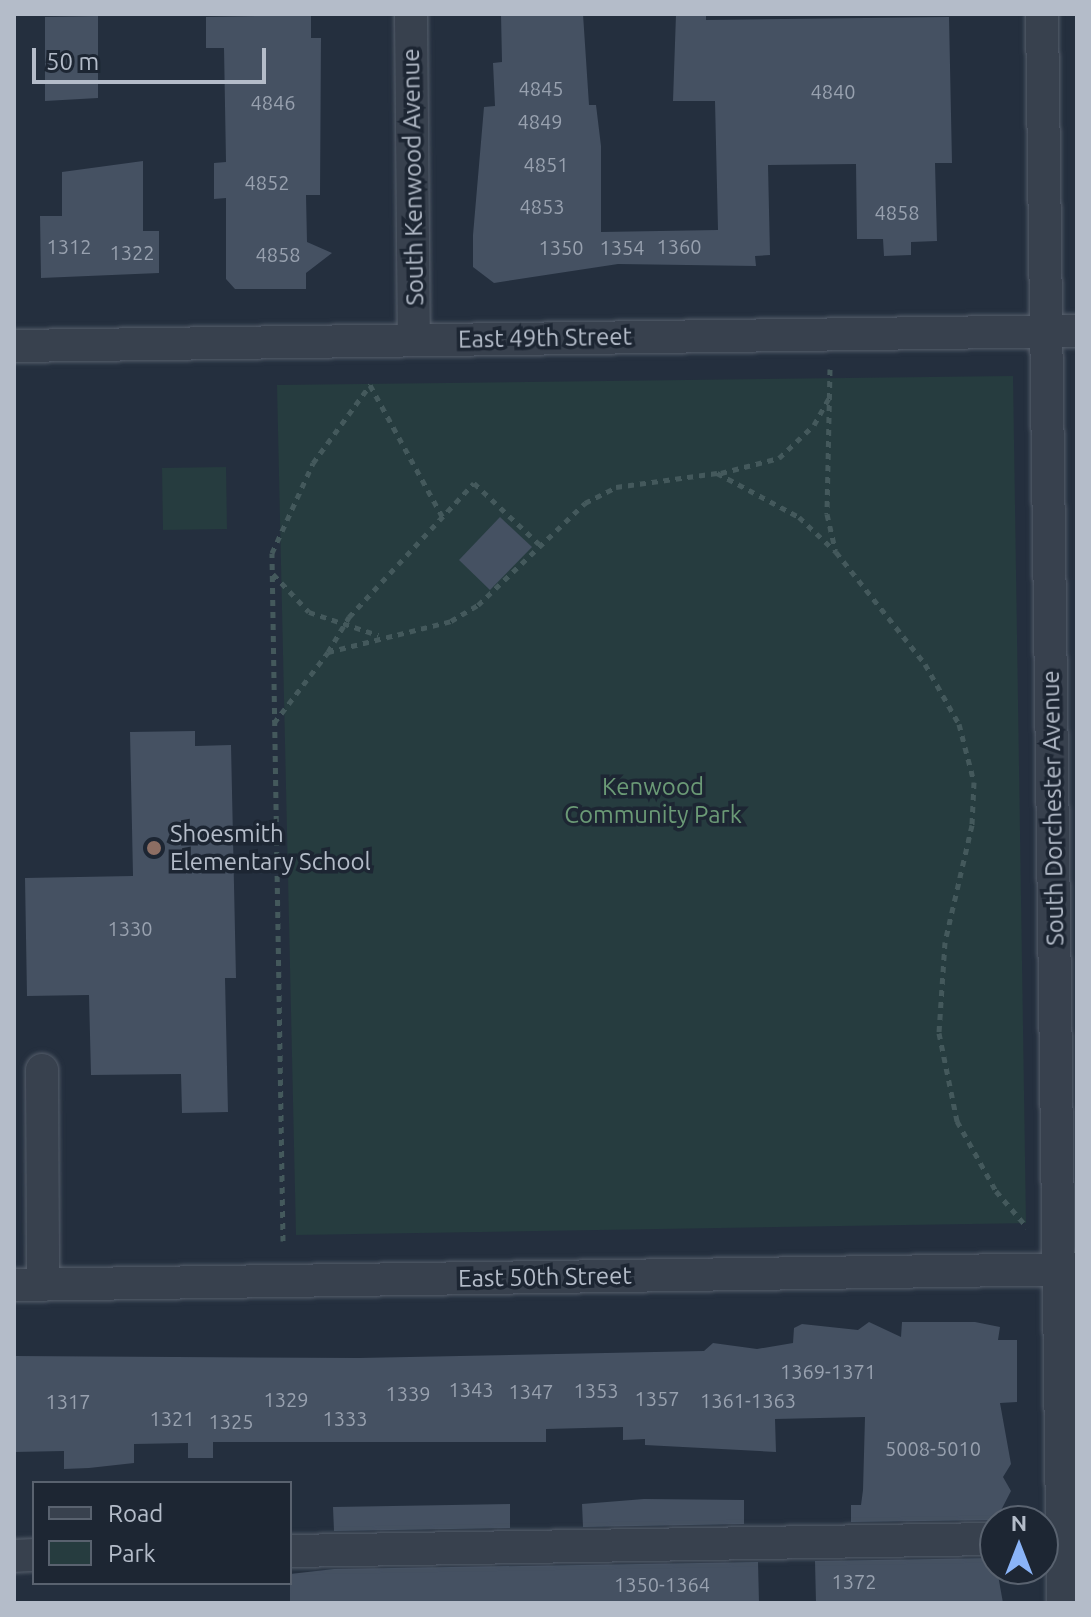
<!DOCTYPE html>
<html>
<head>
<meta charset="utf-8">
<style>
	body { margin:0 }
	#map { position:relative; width:1091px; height:1617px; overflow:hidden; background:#242f3e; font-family:Ubuntu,sans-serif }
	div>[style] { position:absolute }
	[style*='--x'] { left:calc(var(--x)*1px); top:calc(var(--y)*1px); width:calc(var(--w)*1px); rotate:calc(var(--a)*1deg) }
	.green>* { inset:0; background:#263c3f }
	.building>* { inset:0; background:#455162 }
	.path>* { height:5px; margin-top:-2.5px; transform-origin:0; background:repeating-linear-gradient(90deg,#44595c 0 6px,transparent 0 12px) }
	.roads { filter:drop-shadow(0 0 2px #565f6c) drop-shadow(0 0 2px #565f6c) }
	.minor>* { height:32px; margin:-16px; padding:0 16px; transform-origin:16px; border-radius:16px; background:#38414e }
	.dots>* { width:22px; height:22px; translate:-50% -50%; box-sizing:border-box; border:4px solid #1d2633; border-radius:50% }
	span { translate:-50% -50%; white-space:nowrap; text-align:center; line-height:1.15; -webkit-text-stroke:7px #1d2633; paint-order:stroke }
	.number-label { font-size:20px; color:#98a1af }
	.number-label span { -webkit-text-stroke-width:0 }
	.street-label { font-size:24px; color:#b4bcc9 }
	.park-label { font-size:24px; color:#6b9a76 }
	.poi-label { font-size:24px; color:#b4bcc9 }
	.left { translate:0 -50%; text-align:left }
	.frame { position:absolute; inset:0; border:16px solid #b4bcc9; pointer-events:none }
	.legend { position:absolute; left:32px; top:1481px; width:260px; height:104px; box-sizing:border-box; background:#1d2633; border:2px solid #59626f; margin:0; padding:10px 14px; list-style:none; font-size:24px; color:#b4bcc9 }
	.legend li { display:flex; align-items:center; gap:16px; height:40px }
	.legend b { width:40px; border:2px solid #59626f }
	.north { position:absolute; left:979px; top:1505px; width:80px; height:80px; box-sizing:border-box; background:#1d2633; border:2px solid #59626f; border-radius:50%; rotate:0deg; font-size:22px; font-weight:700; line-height:32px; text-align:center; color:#b4bcc9 }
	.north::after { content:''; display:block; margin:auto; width:28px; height:36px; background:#8ab4f8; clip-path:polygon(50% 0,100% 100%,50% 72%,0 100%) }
	.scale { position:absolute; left:32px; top:48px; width:234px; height:36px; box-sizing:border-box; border:4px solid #b4bcc9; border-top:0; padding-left:10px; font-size:24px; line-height:28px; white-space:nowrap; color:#b4bcc9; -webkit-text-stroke:6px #1d2633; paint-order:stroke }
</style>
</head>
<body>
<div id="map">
	<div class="green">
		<div style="clip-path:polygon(1013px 376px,1026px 1223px,296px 1235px,277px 385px)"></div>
		<div style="clip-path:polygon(226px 467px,227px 529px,163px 530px,162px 468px)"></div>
	</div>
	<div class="building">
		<div style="clip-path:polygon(501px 14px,583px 14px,589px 105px,596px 105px,601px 146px,601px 232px,718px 230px,715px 101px,673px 101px,676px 14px,706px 14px,706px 20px,949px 17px,952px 163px,935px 163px,937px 241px,911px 242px,911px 255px,884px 256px,883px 239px,857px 239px,856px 164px,768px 165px,770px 255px,755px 256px,756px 266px,618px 264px,494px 283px,473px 267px,473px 235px,484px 107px,495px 106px,493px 63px,502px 62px)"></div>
		<div style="clip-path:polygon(311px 15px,311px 38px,321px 38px,320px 195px,306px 195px,307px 242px,332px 253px,306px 273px,306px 289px,235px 289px,226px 279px,226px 198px,214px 199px,214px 163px,226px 162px,224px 48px,206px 48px,206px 17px)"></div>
		<div style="clip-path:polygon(98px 16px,98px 98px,45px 101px,45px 17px)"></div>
		<div style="clip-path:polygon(143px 161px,143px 231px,159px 231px,159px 273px,41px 278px,40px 216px,62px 216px,62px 172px)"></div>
		<div style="clip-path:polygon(500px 517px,532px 547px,490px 590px,459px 560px)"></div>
		<div style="clip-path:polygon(195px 731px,195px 746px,231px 745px,236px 978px,225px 978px,228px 1112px,182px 1113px,181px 1074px,91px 1075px,89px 995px,27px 996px,25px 878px,133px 876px,130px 732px)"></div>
		<div style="clip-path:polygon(869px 1322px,901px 1337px,902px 1322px,975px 1322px,1000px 1327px,998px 1340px,1017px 1340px,1017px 1402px,1000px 1403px,1011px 1464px,1003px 1477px,1011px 1491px,996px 1520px,851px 1522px,851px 1505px,861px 1505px,863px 1490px,865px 1417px,775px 1419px,776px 1452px,645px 1445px,645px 1439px,623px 1440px,623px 1427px,546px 1429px,546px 1442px,213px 1442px,213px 1458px,188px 1458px,188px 1443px,134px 1444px,134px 1463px,89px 1468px,64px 1469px,64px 1451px,14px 1452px,14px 1356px,359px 1358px,704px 1351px,713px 1343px,757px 1349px,793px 1343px,794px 1328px,802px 1324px,858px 1330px)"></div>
		<div style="clip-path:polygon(644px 1499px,744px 1500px,744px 1524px,583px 1527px,582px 1504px)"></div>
		<div style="clip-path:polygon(510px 1504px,510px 1528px,334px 1531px,333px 1507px)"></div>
		<div style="clip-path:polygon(995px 1558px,1003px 1603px,816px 1603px,815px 1561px)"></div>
		<div style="clip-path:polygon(758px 1562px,759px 1603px,290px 1603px,290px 1574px,334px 1569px)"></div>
	</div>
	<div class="path">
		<div style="--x:830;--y:369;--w:145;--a:91.2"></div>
		<div style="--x:827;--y:514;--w:37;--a:77"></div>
		<div style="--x:721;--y:473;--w:60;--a:-14.5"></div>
		<div style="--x:779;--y:458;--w:48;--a:-43.3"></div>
		<div style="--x:814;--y:425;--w:33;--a:-61"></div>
		<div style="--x:273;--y:574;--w:52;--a:46.5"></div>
		<div style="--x:309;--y:612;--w:73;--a:18.4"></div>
		<div style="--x:328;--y:652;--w:41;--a:-59"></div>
		<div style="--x:349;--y:617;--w:183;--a:-47"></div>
		<div style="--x:474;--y:483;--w:89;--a:43.2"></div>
		<div style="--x:274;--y:723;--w:89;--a:-52.7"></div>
		<div style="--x:328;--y:652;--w:127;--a:-14.1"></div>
		<div style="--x:451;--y:621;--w:31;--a:-31"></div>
		<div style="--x:478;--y:605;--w:148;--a:-43.6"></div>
		<div style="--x:585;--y:503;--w:35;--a:-27"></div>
		<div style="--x:616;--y:487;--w:102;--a:-7.9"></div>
		<div style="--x:717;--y:473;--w:93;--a:28.2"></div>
		<div style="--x:799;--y:517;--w:51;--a:43.4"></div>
		<div style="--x:836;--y:552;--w:143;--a:51.5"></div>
		<div style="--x:925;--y:664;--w:69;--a:60.5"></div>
		<div style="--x:959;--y:724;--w:60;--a:75.5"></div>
		<div style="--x:974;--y:782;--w:43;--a:92.7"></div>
		<div style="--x:972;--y:825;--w:120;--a:103"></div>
		<div style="--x:945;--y:942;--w:91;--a:93.8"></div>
		<div style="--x:939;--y:1033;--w:90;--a:78.4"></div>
		<div style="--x:957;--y:1121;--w:80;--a:60.9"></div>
		<div style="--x:996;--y:1191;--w:48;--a:49.3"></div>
		<div style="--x:283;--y:1241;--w:688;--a:-90.92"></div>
		<div style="--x:272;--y:553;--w:99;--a:-65.5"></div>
		<div style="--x:313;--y:463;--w:97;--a:-53.8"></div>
		<div style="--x:370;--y:385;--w:152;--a:61.2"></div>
	</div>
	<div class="roads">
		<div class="minor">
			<div style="--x:411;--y:14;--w:326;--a:89.5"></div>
			<div style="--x:1042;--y:14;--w:1589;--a:89.24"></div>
			<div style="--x:14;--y:346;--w:1063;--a:-0.81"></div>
			<div style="--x:42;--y:1070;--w:215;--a:89.7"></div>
			<div style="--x:14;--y:1285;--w:1063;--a:-0.86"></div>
			<div style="--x:290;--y:1551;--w:705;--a:-0.98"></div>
			<div style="--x:14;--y:1556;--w:20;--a:-3"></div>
		</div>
	</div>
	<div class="dots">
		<div style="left:154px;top:848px;background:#8d6e63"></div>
	</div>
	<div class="number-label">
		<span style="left:541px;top:88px">4845</span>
		<span style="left:833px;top:91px">4840</span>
		<span style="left:273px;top:102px">4846</span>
		<span style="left:540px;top:121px">4849</span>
		<span style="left:546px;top:164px">4851</span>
		<span style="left:267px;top:182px">4852</span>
		<span style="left:542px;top:206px">4853</span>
		<span style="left:897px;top:212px">4858</span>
		<span style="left:69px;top:246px">1312</span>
		<span style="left:679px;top:246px">1360</span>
		<span style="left:561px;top:247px">1350</span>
		<span style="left:622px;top:247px">1354</span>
		<span style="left:132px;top:252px">1322</span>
		<span style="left:278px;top:254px">4858</span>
		<span style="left:130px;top:928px">1330</span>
		<span style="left:828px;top:1371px">1369-1371</span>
		<span style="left:471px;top:1389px">1343</span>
		<span style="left:596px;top:1390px">1353</span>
		<span style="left:531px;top:1391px">1347</span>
		<span style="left:408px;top:1393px">1339</span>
		<span style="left:657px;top:1398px">1357</span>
		<span style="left:286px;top:1399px">1329</span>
		<span style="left:748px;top:1400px">1361-1363</span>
		<span style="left:68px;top:1401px">1317</span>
		<span style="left:172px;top:1418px">1321</span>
		<span style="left:345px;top:1418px">1333</span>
		<span style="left:231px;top:1421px">1325</span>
		<span style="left:933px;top:1448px">5008-5010</span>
		<span style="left:854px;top:1581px">1372</span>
		<span style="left:662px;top:1584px">1350-1364</span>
	</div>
	<div class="street-label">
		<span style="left:413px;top:177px;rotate:-91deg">South Kenwood Avenue</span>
		<span style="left:545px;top:338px;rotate:-1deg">East 49th Street</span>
		<span style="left:1053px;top:808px;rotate:-91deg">South Dorchester Avenue</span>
		<span style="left:545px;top:1277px;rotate:-1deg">East 50th Street</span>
	</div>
	<div class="park-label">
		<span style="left:653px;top:801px">Kenwood<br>Community Park</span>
	</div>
	<div class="poi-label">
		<span class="left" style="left:170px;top:848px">Shoesmith<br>Elementary School</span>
	</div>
	<div class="frame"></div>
	<ul class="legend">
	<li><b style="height:10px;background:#38414e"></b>Road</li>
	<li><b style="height:22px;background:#263c3f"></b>Park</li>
	</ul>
	<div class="north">N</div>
	<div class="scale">50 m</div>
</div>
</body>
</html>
